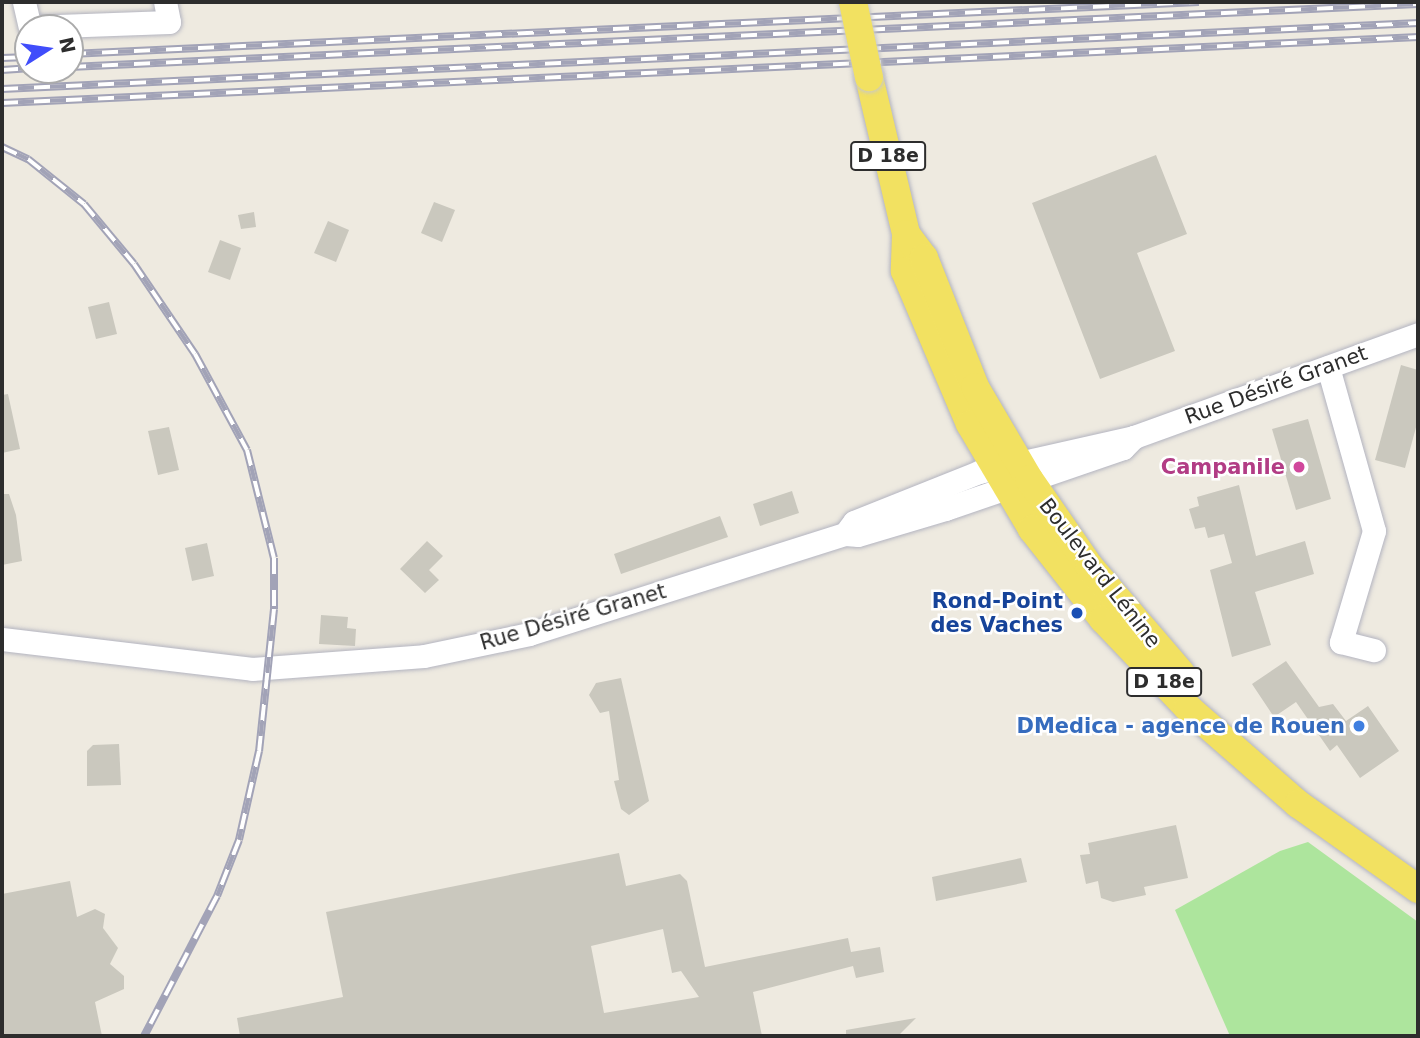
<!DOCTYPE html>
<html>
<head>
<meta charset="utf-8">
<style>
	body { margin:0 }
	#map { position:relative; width:1420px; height:1038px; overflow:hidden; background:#eeeae0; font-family:"DejaVu Sans",sans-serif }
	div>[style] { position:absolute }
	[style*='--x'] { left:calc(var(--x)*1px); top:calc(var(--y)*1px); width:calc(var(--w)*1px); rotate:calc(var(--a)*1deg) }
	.green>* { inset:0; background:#ade59d }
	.building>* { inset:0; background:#cac8be }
	.roads { filter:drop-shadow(0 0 2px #b3b4c0) drop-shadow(0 0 2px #b3b4c0) }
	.minor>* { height:23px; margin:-11.5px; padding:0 11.5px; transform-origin:11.5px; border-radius:11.5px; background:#fff }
	.major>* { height:28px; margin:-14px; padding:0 14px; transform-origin:14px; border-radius:14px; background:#f2e161 }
	.rail>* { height:8px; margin-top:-4px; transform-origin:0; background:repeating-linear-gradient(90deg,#fff 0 16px,#a2a3b7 0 32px); box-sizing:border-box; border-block:2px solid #a2a3b7 }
	.bridges { filter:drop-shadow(0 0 2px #c8c8c8) drop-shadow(0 0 2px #c8c8c8) }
	.major-bridge>* { height:28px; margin:-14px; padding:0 14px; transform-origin:14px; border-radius:14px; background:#f2e161 }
	.dots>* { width:19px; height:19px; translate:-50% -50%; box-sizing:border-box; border:4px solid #fff; border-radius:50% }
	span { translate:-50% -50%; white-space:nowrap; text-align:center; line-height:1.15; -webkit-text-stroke:5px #fff; paint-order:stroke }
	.shield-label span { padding:2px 5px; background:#fff; border:2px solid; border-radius:5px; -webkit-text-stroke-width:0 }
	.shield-label { font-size:19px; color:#2d2d2d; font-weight:700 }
	.street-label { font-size:21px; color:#2d2d2d }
	.hotel-label { font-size:21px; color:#b23c85; font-weight:700 }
	.right { translate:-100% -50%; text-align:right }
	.transit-label { font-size:21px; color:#164399; font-weight:700 }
	.shop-label { font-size:21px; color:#366cbe; font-weight:700 }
	.frame { position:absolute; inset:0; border:4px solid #2d2d2d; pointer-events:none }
	.north { position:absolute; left:14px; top:14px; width:70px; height:70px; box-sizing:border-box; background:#fff; border:2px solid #ababab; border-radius:50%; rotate:78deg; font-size:19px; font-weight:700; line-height:28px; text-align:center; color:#2d2d2d }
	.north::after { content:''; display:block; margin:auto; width:24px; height:32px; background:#404dfb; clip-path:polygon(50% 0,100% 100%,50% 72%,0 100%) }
</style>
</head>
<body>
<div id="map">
	<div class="green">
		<div style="clip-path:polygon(1308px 842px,1418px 922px,1418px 1036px,1230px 1036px,1175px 910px,1280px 851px)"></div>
	</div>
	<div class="building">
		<div style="clip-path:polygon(1156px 155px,1187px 234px,1137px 253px,1175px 351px,1100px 379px,1032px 203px)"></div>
		<div style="clip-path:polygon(434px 202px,455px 210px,442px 242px,421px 233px)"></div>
		<div style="clip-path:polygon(254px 212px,256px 227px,241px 229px,238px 215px)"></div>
		<div style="clip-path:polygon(328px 221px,349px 230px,336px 262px,314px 253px)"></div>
		<div style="clip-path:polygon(220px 240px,241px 248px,230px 280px,208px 272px)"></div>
		<div style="clip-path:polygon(109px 302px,117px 334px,96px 339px,88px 307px)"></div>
		<div style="clip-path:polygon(1401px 365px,1418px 370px,1418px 420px,1405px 468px,1375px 460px)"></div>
		<div style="clip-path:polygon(8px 394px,20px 449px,2px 453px,2px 395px)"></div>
		<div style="clip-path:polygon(1308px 419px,1331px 499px,1296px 510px,1272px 429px)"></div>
		<div style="clip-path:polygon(169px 427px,179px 470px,158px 475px,148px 431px)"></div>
		<div style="clip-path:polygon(1239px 485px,1256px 556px,1305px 541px,1314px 574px,1255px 592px,1271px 645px,1232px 657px,1210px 570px,1232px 563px,1224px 534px,1208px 538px,1205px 527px,1195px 529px,1189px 509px,1199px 506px,1197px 497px)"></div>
		<div style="clip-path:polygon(792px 491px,799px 513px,760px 526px,753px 504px)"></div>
		<div style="clip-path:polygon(2px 494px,9px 494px,16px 515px,22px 561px,2px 565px)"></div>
		<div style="clip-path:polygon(720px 516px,728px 537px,621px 574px,614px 554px)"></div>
		<div style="clip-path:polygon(427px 541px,443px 556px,429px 570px,439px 580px,425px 593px,400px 569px)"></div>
		<div style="clip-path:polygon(207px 543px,214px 576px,192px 581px,185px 548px)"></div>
		<div style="clip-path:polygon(321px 615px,348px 617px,347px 628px,356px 629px,355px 646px,319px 644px)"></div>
		<div style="clip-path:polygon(1286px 661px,1319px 707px,1333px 704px,1346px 721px,1368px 706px,1399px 751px,1360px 778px,1337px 745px,1330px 751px,1296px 702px,1274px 717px,1252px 684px)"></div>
		<div style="clip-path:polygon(621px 678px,649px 801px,629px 815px,621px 809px,614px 781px,619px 780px,609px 711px,600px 713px,589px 695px,596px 683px)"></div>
		<div style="clip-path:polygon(119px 744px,121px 785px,87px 786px,87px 751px,93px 745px)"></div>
		<div style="clip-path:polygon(1176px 825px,1188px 878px,1144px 887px,1146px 895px,1113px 902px,1101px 898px,1098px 881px,1086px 884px,1080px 855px,1090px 854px,1088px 843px)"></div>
		<div style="clip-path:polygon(evenodd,619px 853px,626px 886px,680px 874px,687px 881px,705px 967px,848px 938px,851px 952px,880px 947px,884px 972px,856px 978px,853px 966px,753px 992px,762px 1036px,240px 1036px,237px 1018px,343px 997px,326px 912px,619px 853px,663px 929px,672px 973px,681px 971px,699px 997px,604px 1013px,591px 946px,663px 929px)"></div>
		<div style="clip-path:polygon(1021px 858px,1027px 882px,936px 901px,932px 877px)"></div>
		<div style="clip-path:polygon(70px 881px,77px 917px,95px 909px,105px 914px,103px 928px,118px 948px,110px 964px,124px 976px,124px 989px,95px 1002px,102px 1036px,2px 1036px,2px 894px)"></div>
		<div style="clip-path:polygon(916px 1018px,898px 1036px,846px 1036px,846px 1030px)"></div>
	</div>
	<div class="roads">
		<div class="minor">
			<div style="--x:24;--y:2;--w:26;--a:77"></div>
			<div style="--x:30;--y:27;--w:139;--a:-2.1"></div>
			<div style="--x:169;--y:22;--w:20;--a:-101"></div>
			<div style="--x:1328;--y:367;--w:170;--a:74.3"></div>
			<div style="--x:1374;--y:531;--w:116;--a:106.6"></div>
			<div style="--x:1341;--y:642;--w:34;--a:14"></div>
			<div style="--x:848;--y:530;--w:10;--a:-53"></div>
			<div style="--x:854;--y:522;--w:135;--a:-21.8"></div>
			<div style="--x:979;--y:472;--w:159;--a:-12.7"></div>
			<div style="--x:1134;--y:437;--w:302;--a:-19.9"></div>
			<div style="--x:2;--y:639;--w:252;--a:6.8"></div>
			<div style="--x:252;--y:669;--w:172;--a:-4.3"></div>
			<div style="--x:424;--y:656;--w:107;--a:-11.8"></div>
			<div style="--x:529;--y:634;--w:331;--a:-17.6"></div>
			<div style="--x:845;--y:534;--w:13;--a:4"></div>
			<div style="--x:858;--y:535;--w:91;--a:-16.6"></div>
			<div style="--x:945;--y:509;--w:188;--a:-18.9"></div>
			<div style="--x:1123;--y:448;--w:16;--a:-45"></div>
		</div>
		<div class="major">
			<div style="--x:869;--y:77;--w:161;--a:76.7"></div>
			<div style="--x:906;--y:234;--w:37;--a:92"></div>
			<div style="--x:905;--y:271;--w:166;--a:67"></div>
			<div style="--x:970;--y:424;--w:122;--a:59.4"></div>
			<div style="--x:1032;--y:529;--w:115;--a:51.7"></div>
			<div style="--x:1103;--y:619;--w:123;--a:46.3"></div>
			<div style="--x:1188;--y:708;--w:146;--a:41.1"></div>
			<div style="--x:1298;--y:804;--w:147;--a:35.3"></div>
			<div style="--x:906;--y:234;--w:30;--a:53"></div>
			<div style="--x:924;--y:258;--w:139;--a:68.4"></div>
			<div style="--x:975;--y:387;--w:107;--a:59.6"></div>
			<div style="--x:1029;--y:479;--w:107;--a:55.3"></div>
			<div style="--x:1090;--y:567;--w:140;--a:49.4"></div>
		</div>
	</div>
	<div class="rail">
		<div style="--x:70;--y:54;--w:1130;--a:-2.64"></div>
		<div style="--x:2;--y:58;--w:26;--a:-2"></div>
		<div style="--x:70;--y:67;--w:1349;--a:-2.68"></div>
		<div style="--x:2;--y:70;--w:26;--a:-4"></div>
		<div style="--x:2;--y:89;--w:1418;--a:-2.67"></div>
		<div style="--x:2;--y:103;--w:1418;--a:-2.67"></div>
		<div style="--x:2;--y:147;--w:29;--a:25"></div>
		<div style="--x:28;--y:159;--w:72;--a:38.8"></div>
		<div style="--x:84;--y:204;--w:78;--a:50.2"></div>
		<div style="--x:134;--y:264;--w:109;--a:55.9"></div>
		<div style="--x:195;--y:354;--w:109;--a:61.6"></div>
		<div style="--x:247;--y:450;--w:111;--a:76"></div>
		<div style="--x:274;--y:558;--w:51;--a:90"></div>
		<div style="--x:274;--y:609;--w:143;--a:96"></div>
		<div style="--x:259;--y:751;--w:91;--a:102.7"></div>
		<div style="--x:239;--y:840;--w:60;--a:111.4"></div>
		<div style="--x:217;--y:896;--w:158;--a:117.5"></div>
	</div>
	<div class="bridges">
		<div class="major-bridge">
			<div style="--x:853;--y:2;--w:77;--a:78"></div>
		</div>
	</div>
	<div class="dots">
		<div style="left:1299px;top:467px;background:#d1479c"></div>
		<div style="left:1077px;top:613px;background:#1a4fb4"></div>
		<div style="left:1359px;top:726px;background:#3f7fe0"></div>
	</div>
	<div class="shield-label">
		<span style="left:888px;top:156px">D 18e</span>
		<span style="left:1164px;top:682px">D 18e</span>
	</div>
	<div class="street-label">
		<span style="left:1276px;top:385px;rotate:-20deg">Rue Désiré Granet</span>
		<span style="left:1100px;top:573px;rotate:52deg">Boulevard Lénine</span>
		<span style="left:573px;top:617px;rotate:-16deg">Rue Désiré Granet</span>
	</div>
	<div class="hotel-label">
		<span class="right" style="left:1285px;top:467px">Campanile</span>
	</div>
	<div class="transit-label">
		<span class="right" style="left:1063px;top:613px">Rond-Point<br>des Vaches</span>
	</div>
	<div class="shop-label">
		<span class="right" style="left:1345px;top:726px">DMedica - agence de Rouen</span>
	</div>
	<div class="frame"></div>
	<div class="north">N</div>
</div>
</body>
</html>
